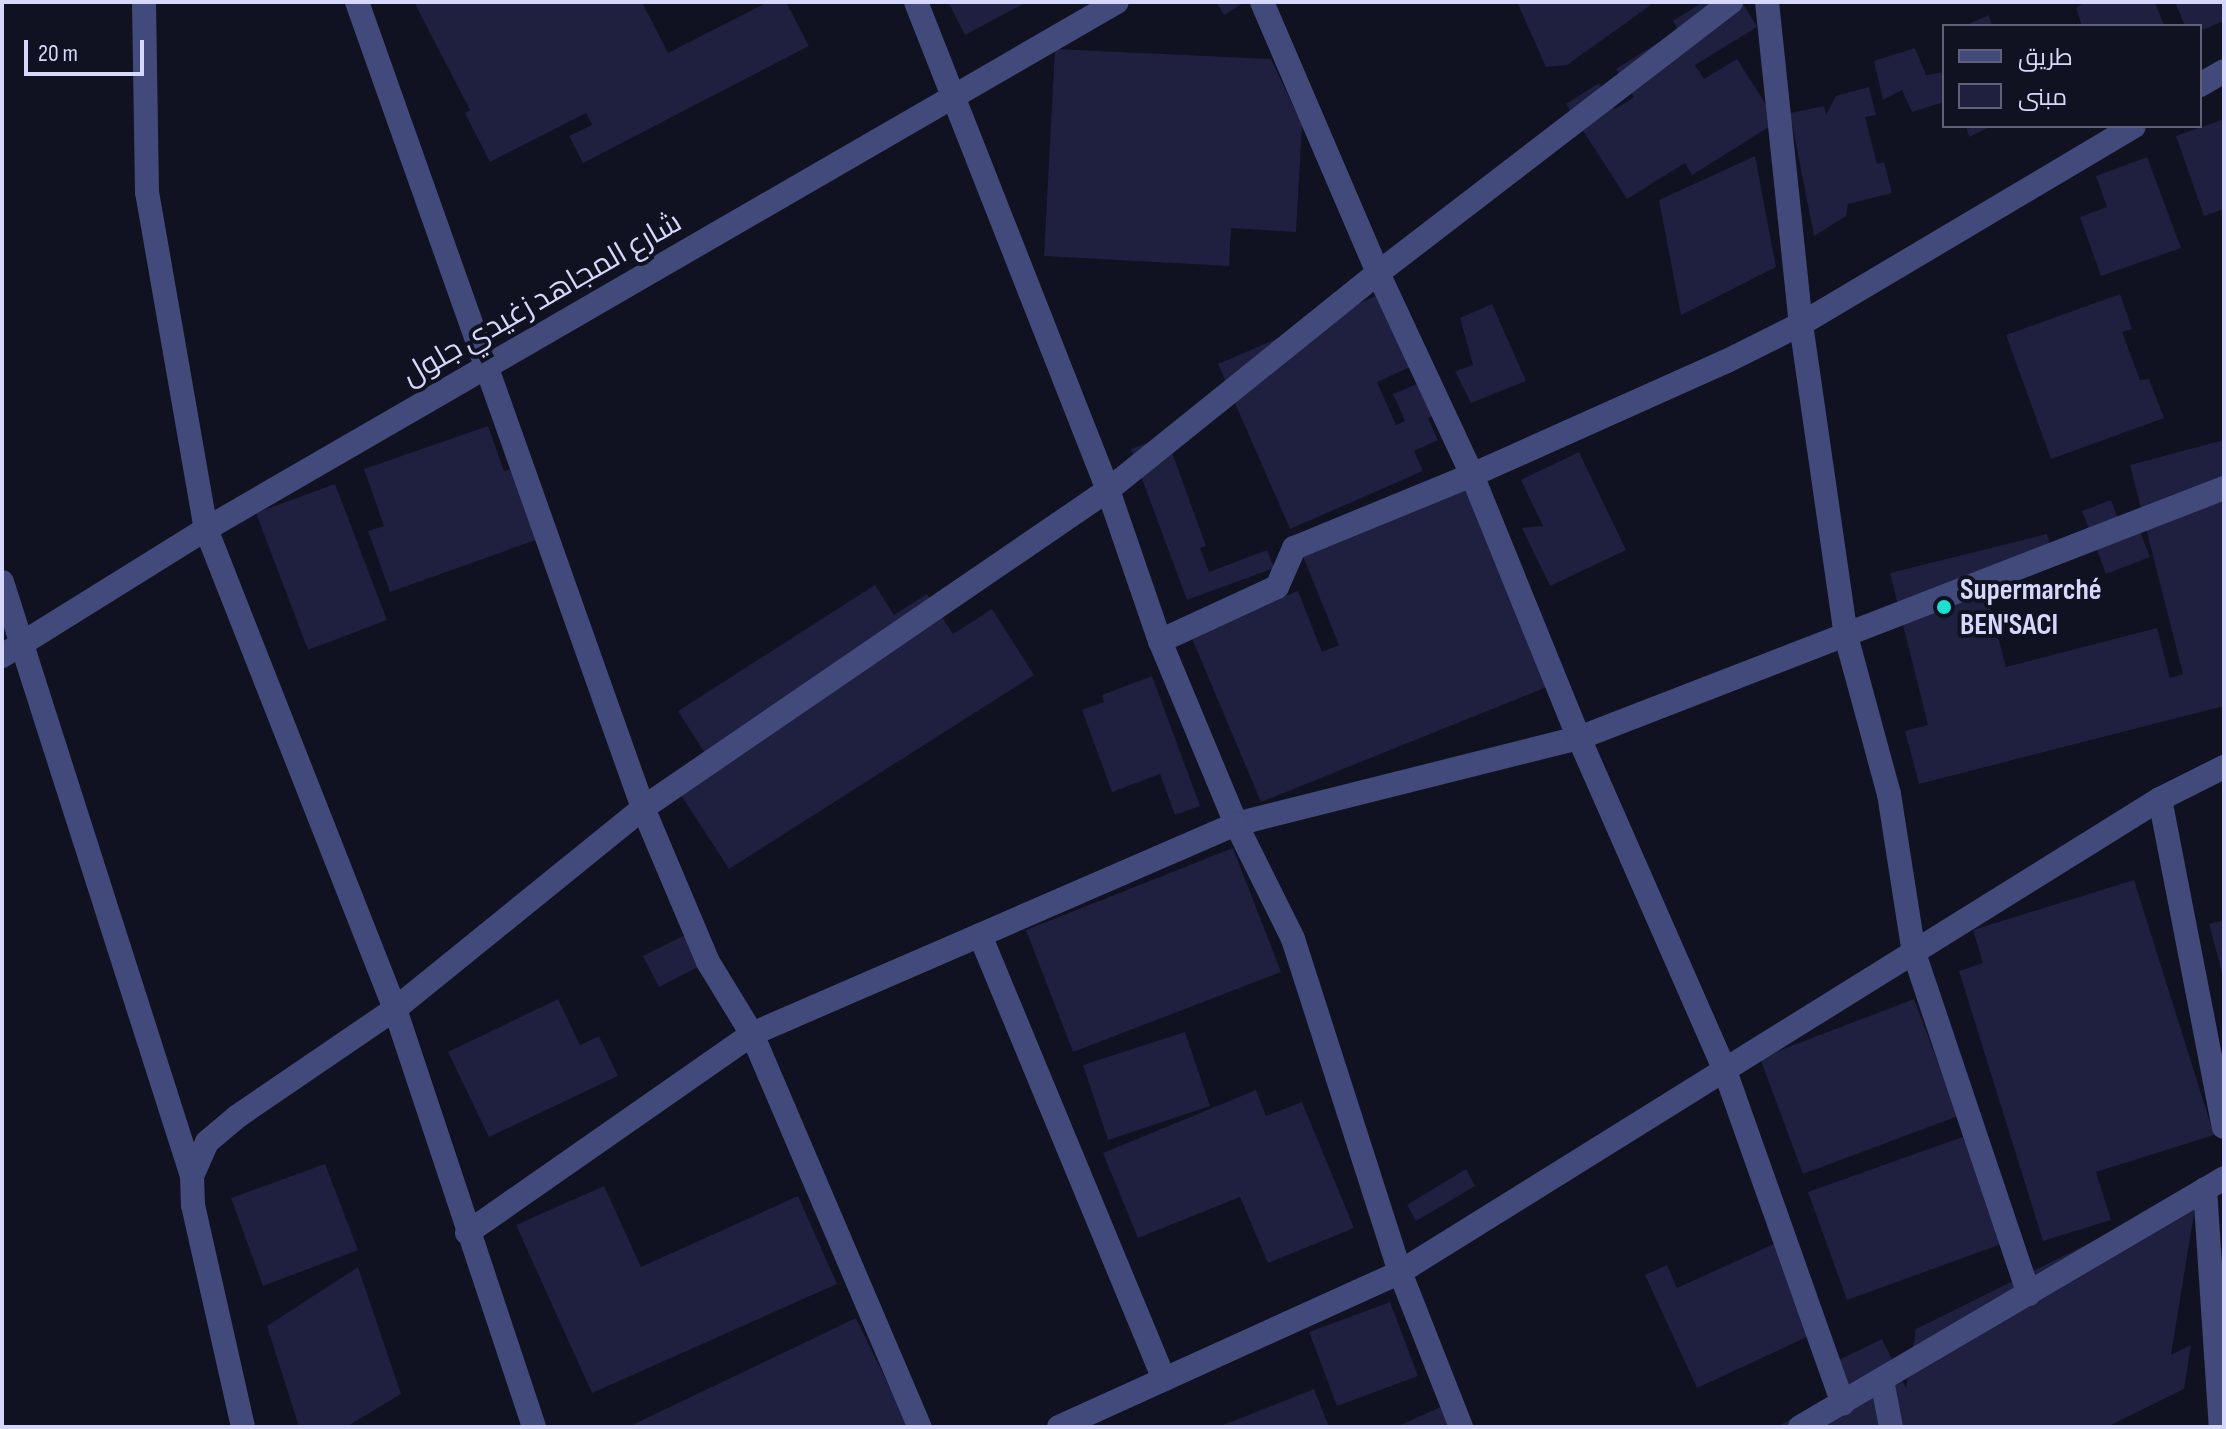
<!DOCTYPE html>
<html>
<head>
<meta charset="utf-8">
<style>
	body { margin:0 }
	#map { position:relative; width:2226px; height:1429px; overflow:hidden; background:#101121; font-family:"Sofia Sans Condensed",Cairo,sans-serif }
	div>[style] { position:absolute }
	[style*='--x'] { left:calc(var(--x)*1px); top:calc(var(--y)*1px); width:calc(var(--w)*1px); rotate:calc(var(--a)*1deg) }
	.building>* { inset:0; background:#1f1f3f }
	.minor>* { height:24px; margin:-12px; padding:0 12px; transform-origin:12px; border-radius:12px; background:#414a7a }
	.dots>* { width:22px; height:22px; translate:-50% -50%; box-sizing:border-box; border:4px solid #101121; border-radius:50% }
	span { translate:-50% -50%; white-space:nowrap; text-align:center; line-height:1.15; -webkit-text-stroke:8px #101121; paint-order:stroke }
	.street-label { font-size:30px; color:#d5d8fa }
	.poi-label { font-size:30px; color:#d5d8fa; font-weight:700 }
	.left { translate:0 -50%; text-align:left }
	.frame { position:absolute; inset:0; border:4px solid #d5d8fa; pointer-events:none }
	.legend { position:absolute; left:1942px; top:24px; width:260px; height:104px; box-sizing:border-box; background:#101121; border:2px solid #5f6178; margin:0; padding:10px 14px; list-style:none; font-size:24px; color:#d5d8fa }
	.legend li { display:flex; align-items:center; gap:16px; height:40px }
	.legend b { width:40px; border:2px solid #5f6178 }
	.scale { position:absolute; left:24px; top:40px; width:120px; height:36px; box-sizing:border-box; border:4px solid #d5d8fa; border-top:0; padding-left:10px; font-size:24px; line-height:28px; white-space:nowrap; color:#d5d8fa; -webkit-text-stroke:6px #101121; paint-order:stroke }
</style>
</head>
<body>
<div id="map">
	<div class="building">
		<div style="clip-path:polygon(414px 2px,642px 2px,668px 53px,768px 2px,786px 2px,809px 46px,583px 163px,569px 136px,592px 125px,586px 113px,490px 162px,465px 113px,470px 110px)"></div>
		<div style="clip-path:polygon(948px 2px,1027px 2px,965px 35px)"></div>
		<div style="clip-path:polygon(1216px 2px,1245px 2px,1224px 15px)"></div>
		<div style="clip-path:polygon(1517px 2px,1655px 2px,1567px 65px,1546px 67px)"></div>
		<div style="clip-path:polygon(1703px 2px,1742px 2px,1757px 27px,1695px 65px,1704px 79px,1737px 59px,1777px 122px,1692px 175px,1685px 163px,1627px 199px,1566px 104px,1599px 83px,1615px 109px,1634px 97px,1616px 69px,1678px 30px,1673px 21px)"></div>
		<div style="clip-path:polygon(2085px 2px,2155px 2px,2164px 25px,2082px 26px,2076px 8px)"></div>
		<div style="clip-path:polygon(2175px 2px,2224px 2px,2224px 21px,2200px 31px,2200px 26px,2185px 26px)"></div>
		<div style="clip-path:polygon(1989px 15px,1992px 26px,1964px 26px)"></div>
		<div style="clip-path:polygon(1915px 48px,1926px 75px,1944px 72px,1944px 102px,1912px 112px,1902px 90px,1883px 100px,1874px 61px)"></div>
		<div style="clip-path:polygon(1055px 49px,1271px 59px,1302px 125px,1296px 232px,1231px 228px,1229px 266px,1044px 256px)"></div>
		<div style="clip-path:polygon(1869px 87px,1876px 115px,1865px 117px,1877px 164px,1884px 162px,1892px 193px,1848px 204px,1846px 216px,1814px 236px,1790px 113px,1824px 106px,1826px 115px,1836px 96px)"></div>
		<div style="clip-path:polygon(2224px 119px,2224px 209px,2204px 216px,2176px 136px)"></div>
		<div style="clip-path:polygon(1966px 126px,1992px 126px,1969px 137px)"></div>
		<div style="clip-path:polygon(1755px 156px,1776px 267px,1681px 315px,1659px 200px)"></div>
		<div style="clip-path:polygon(2147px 157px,2181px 248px,2101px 276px,2080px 217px,2107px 207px,2096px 176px)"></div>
		<div style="clip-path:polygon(2120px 294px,2132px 329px,2122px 332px,2140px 380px,2149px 379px,2164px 418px,2051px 459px,2006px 335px)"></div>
		<div style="clip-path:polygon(1378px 295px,1410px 367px,1377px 382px,1396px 425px,1405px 421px,1393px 394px,1424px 381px,1439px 413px,1428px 418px,1438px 440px,1414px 451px,1423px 471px,1290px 529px,1218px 364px)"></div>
		<div style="clip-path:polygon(1492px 304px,1526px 381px,1471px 403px,1455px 371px,1473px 365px,1460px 318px)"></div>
		<div style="clip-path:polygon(488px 426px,504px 471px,519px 466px,544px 537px,390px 592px,368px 531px,384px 526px,364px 469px)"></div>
		<div style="clip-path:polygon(1166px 436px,1206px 546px,1200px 548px,1209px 572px,1267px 550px,1274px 568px,1187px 600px,1131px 449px)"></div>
		<div style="clip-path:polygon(2224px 440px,2224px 706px,1919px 784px,1905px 731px,1928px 725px,1890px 573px,2047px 534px,2051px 551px,1984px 585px,2006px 667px,2157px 628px,2170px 678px,2183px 674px,2130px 465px)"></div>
		<div style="clip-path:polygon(1579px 452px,1626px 550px,1550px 586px,1522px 528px,1543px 526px,1521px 480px)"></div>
		<div style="clip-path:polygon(335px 484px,387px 620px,308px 650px,256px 513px)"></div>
		<div style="clip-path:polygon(1473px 485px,1547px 687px,1261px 802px,1190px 634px,1298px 591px,1322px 652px,1339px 645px,1302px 554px)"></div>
		<div style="clip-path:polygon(2111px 500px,2121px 527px,2136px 521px,2150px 557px,2106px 574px,2082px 511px)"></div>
		<div style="clip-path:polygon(875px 585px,894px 615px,927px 594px,953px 634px,992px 609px,1034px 675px,729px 869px,670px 778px,706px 755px,678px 711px)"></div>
		<div style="clip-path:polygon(1152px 676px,1200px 806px,1175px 815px,1160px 774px,1112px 792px,1082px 710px,1104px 702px,1102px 695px)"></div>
		<div style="clip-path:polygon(1233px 848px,1281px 972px,1073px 1052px,1026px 930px)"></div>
		<div style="clip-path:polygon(2134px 880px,2214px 1135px,2096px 1172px,2111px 1220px,2043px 1241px,1959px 971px,1983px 963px,1973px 930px)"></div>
		<div style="clip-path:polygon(2224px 920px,2224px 976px,2223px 976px,2209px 924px)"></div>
		<div style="clip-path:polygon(693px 931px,708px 962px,659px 987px,643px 956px)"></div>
		<div style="clip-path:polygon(558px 999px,580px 1045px,599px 1036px,618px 1076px,489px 1137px,448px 1052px)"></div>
		<div style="clip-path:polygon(1914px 999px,1958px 1116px,1803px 1174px,1760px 1058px)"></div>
		<div style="clip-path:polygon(1185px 1032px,1210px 1106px,1108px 1140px,1083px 1065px)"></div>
		<div style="clip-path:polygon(1256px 1090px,1266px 1116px,1302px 1102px,1354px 1228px,1268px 1263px,1240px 1197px,1138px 1238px,1103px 1153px)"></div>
		<div style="clip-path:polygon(1968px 1135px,2007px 1242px,1847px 1300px,1808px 1192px)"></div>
		<div style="clip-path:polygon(325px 1164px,358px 1250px,263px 1286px,231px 1198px)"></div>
		<div style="clip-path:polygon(1466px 1169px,1475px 1186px,1416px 1221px,1407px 1205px)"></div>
		<div style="clip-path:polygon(604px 1186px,641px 1267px,798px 1196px,837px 1284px,592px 1393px,516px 1225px)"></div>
		<div style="clip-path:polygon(2198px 1189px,2171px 1355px,2191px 1345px,2184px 1389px,2107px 1427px,1776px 1427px,1836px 1397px,1822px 1368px,1882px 1339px,1906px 1388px,1916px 1329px)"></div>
		<div style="clip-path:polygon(1783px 1240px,1824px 1329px,1697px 1388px,1645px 1275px,1667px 1265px,1677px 1288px)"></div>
		<div style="clip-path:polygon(358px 1267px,401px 1394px,346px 1427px,299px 1427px,267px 1326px)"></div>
		<div style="clip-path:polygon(1390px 1302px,1418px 1376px,1337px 1406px,1309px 1332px)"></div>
		<div style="clip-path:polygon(856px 1318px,909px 1427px,628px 1427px)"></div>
		<div style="clip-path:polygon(1314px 1389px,1329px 1427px,1218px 1427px)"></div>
		<div style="clip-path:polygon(1443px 1406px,1452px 1427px,1396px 1427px)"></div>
	</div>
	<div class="minor">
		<div style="--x:144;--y:2;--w:190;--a:89.1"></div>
		<div style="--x:147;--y:192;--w:342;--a:80.1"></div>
		<div style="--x:206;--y:529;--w:516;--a:68.51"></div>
		<div style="--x:395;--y:1009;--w:441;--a:71.6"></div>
		<div style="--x:357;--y:2;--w:855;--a:70.46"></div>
		<div style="--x:643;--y:808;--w:167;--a:67.1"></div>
		<div style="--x:708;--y:962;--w:84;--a:58.6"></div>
		<div style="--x:752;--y:1034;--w:427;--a:66.9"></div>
		<div style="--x:916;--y:2;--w:524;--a:68.52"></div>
		<div style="--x:1108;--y:490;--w:160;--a:71"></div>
		<div style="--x:1160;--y:641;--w:198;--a:67.4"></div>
		<div style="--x:1236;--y:824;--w:354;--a:-14.1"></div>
		<div style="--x:1579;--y:738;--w:692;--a:-21.19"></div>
		<div style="--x:1262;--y:2;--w:295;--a:66.8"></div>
		<div style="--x:1378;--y:273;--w:223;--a:65"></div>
		<div style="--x:1472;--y:475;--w:284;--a:67.9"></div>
		<div style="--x:1579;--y:738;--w:360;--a:66.3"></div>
		<div style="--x:1724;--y:1068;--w:356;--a:70.5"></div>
		<div style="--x:1767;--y:2;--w:324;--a:84"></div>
		<div style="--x:1801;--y:324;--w:315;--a:81.8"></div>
		<div style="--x:1846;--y:636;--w:164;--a:74.8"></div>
		<div style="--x:1889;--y:794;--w:161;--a:81.1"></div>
		<div style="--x:1914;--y:953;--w:360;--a:71.4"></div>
		<div style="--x:2200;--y:85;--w:28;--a:-30"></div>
		<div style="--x:2;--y:582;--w:624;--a:72.26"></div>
		<div style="--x:1160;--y:641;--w:129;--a:-24.8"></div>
		<div style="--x:1277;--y:587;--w:43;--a:-66.4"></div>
		<div style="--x:1294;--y:548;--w:192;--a:-22.3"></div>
		<div style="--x:1472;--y:475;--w:279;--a:-24.1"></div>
		<div style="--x:1727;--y:361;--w:83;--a:-26.6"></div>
		<div style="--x:1801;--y:324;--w:387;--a:-30.7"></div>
		<div style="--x:2;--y:656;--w:240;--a:-31.9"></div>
		<div style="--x:206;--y:529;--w:1052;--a:-30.05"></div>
		<div style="--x:2160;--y:799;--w:334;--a:79"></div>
		<div style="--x:980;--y:935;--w:481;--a:67.5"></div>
		<div style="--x:2205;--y:1189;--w:239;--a:86.2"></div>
		<div style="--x:467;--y:1233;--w:348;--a:-34.9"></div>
		<div style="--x:752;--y:1034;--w:528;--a:-23.46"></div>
		<div style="--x:1236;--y:824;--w:128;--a:63.6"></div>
		<div style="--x:1293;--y:939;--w:350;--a:72.2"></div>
		<div style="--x:1400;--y:1272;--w:167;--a:68.5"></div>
		<div style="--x:1882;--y:1380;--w:48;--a:79.2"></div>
		<div style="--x:243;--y:1427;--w:228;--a:-102.7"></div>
		<div style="--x:193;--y:1205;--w:29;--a:-92"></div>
		<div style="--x:192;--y:1176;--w:37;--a:-66"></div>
		<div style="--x:207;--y:1142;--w:40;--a:-40"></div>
		<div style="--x:238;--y:1116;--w:190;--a:-34.3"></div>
		<div style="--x:395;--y:1009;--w:319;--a:-39"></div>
		<div style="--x:643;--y:808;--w:563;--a:-34.37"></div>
		<div style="--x:1108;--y:490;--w:346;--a:-38.8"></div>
		<div style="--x:1378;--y:273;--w:445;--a:-37.5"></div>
		<div style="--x:1059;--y:1427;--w:375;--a:-24.4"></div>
		<div style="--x:1400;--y:1272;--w:895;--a:-31.9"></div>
		<div style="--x:2160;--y:799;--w:72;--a:-26.6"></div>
		<div style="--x:1800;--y:1427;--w:492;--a:-30.4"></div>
	</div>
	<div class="dots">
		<div style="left:1944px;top:607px;background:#1cdfcd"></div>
	</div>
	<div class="street-label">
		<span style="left:542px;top:299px;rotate:-30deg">شارع المجاهد زغيدي جلول</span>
	</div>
	<div class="poi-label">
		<span class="left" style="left:1960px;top:607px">Supermarché<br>BEN'SACI</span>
	</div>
	<div class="frame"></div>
	<ul class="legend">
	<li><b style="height:10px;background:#414a7a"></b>طريق</li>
	<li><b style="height:22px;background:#1f1f3f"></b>مبنى</li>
	</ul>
	<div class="scale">20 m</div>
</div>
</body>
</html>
